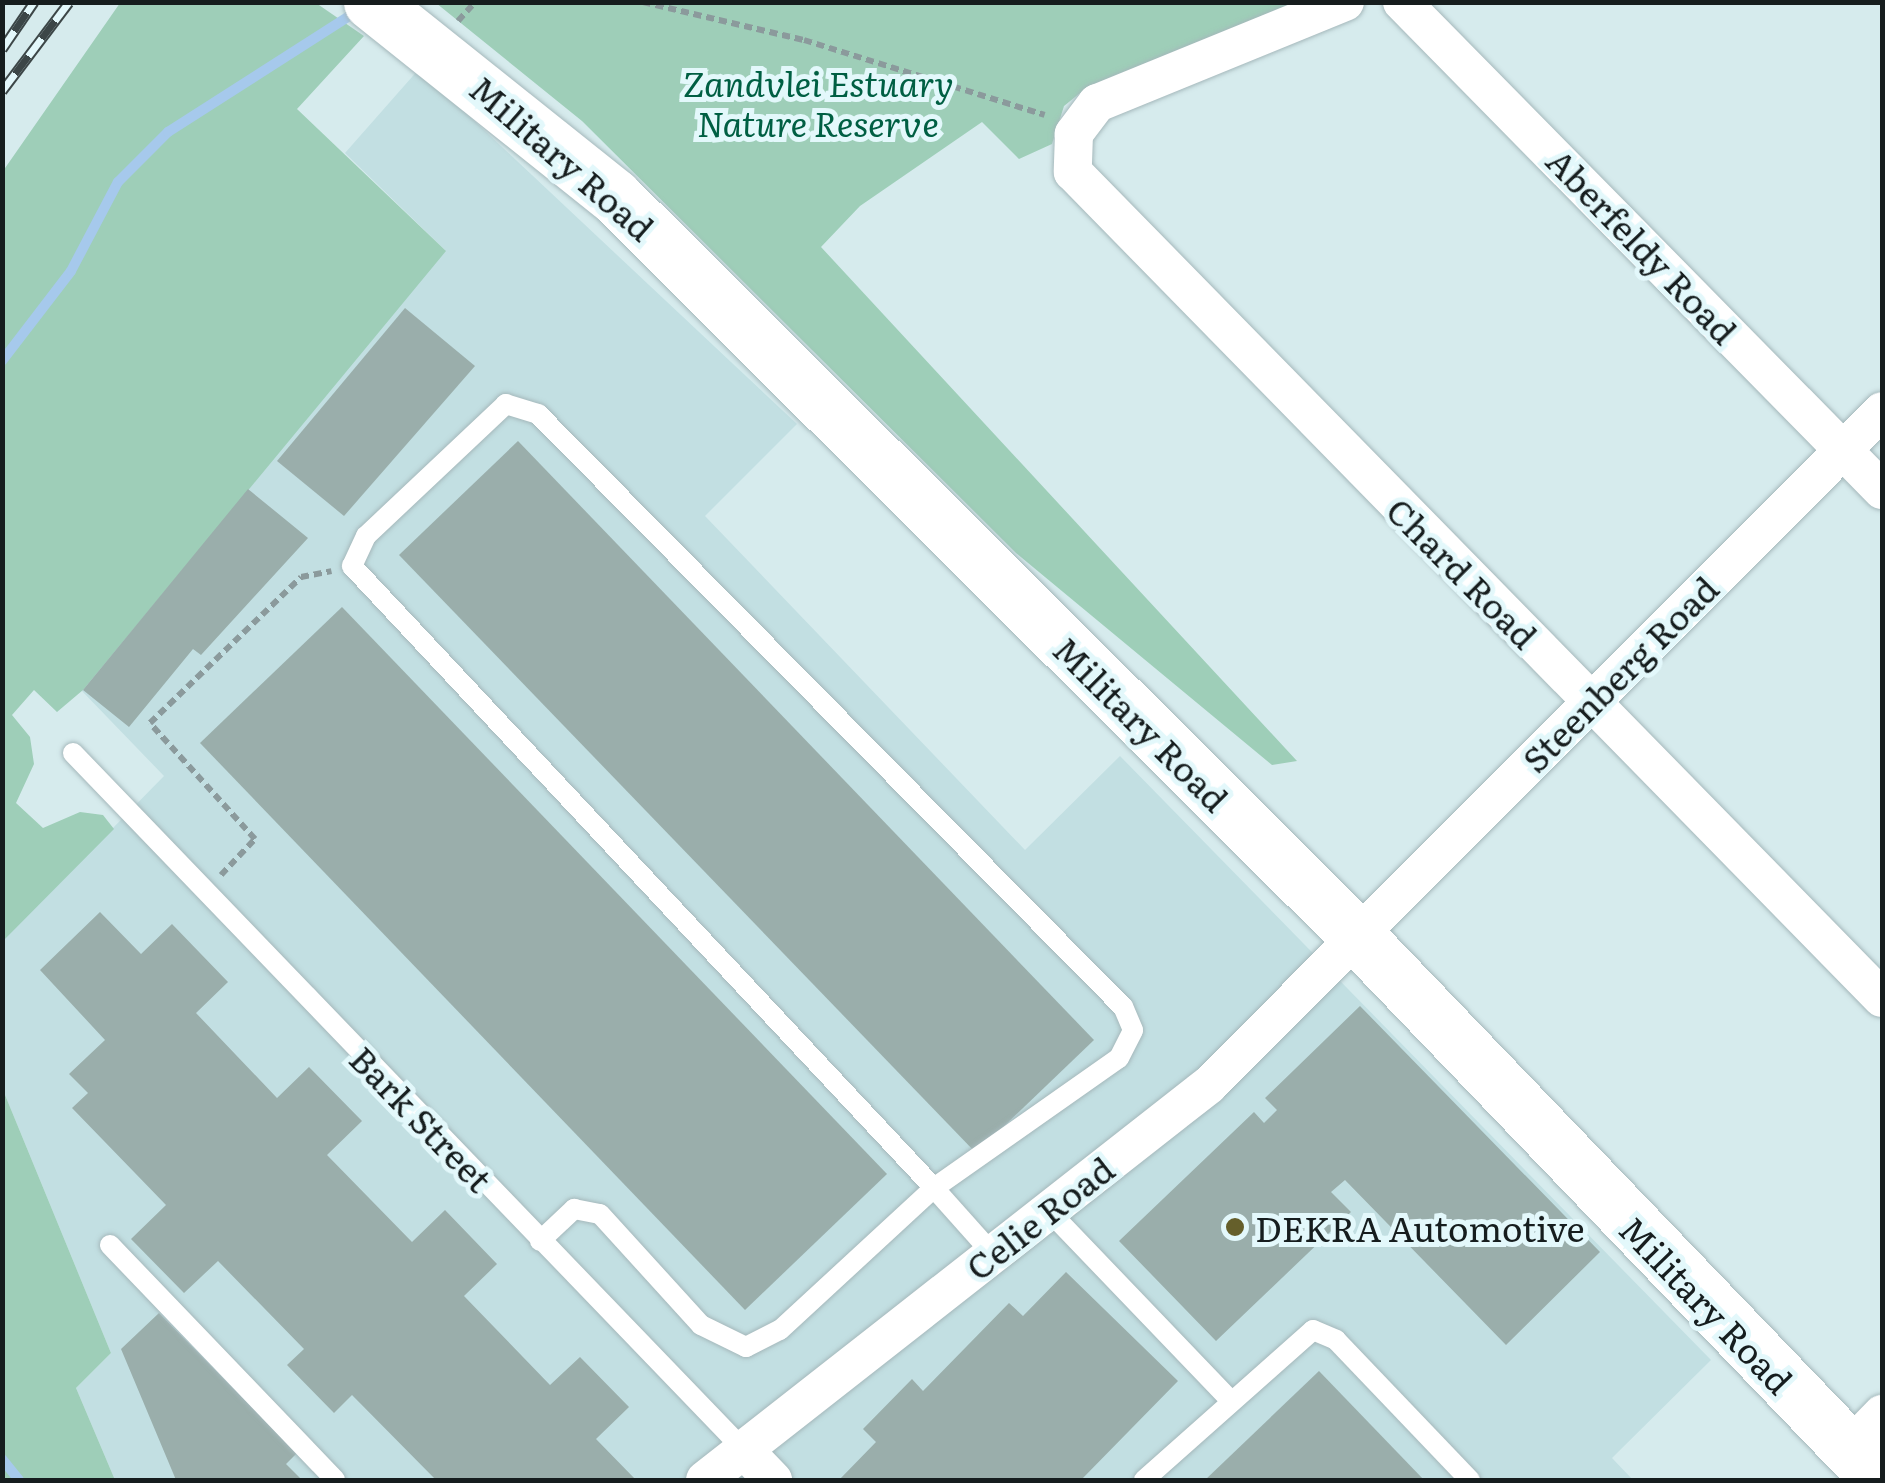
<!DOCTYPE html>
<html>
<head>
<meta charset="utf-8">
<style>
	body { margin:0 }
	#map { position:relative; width:1885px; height:1483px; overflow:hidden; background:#d6ebed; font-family:Literata,serif }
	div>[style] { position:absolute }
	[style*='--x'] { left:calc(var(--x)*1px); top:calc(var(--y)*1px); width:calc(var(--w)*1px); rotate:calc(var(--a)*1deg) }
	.built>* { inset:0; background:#c2dfe2 }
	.green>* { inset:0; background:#9eceb8 }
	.stream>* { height:10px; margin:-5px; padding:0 5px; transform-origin:5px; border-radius:5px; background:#a6c9ec }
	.building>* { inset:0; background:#9aaeab }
	.path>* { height:6px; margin-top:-3px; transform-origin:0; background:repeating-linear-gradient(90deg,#8b9a9c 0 8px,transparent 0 13px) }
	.roads { filter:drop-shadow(0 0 2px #a5b8bb) drop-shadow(0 0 2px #a5b8bb) }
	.lane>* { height:20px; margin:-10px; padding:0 10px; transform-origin:10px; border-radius:10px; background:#fff }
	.street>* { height:38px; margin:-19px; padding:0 19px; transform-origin:19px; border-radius:19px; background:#fff }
	.secondary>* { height:55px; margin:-27.5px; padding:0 27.5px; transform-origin:27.5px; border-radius:27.5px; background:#fff }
	.rail>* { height:11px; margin-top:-5.5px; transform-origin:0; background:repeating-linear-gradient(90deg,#e3f8fb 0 22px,#3c4647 0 44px); box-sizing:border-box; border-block:2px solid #3c4647 }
	.dots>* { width:28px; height:28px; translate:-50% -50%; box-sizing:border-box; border:5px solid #e3f8fb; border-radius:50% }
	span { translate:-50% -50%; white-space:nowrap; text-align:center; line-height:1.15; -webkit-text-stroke:10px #e3f8fb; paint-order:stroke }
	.park-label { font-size:35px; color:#005f43; font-style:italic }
	.street-label { font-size:35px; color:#161d1e }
	.poi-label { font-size:35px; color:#161d1e }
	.left { translate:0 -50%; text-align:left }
	.frame { position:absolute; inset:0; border:5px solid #161d1e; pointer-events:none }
</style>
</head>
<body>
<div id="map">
	<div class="built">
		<div style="clip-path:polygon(419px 69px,797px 424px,705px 516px,1025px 850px,1120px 756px,1711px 1360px,1612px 1458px,1633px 1480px,115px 1480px,76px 1388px,111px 1353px,3px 1090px,2px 941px,164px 776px,81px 690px,445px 250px,345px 153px)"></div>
	</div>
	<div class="green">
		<div style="clip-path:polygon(120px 3px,316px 3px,364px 36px,297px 109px,446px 251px,83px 690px,57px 712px,34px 690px,12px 715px,30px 737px,34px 764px,16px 803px,43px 828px,80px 812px,103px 815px,114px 829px,3px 941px,3px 171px)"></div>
		<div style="clip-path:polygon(436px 3px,1298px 3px,1085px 89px,1064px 106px,1052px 144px,1019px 159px,982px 122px,860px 206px,821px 247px,1297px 761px,1272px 765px,1016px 553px,582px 121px)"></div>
		<div style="clip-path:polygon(3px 1090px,111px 1353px,76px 1388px,115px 1480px,3px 1480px)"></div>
	</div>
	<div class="stream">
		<div style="--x:2;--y:361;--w:113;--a:-52.5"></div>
		<div style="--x:71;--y:271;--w:101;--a:-62.2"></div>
		<div style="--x:118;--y:182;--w:71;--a:-45"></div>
		<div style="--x:168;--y:132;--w:224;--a:-32.6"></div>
		<div style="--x:2;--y:1459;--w:27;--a:51"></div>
	</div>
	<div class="building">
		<div style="clip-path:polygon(405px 308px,475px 366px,344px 516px,277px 461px)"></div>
		<div style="clip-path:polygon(518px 441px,1094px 1040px,976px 1153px,399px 555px)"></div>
		<div style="clip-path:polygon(248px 489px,308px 538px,201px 655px,193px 649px,129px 727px,83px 690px)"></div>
		<div style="clip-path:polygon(342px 607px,887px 1174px,745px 1310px,200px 743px)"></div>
		<div style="clip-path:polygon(100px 912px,141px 954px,172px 924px,228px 982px,196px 1013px,277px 1098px,309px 1067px,362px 1121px,327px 1155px,412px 1242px,445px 1210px,497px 1264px,464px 1296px,550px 1385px,580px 1357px,629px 1407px,596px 1439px,636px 1480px,436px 1480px,352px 1395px,334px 1413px,287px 1365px,304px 1349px,218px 1261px,184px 1293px,131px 1239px,166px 1205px,72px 1108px,88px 1093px,69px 1074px,105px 1040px,40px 970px)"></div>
		<div style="clip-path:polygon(1360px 1006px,1600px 1252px,1506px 1345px,1345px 1180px,1331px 1192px,1351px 1212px,1216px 1341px,1119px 1241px,1254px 1112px,1264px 1123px,1277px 1110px,1265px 1098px)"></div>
		<div style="clip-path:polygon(1066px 1272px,1178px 1381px,1081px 1480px,839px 1480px,876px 1442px,863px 1429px,912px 1379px,923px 1391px,1009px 1303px,1023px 1316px)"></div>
		<div style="clip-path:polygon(159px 1313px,297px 1453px,286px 1464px,302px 1480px,176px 1480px,121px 1349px)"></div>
		<div style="clip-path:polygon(1319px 1371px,1424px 1480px,1205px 1480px)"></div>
	</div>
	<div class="path">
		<div style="--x:643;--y:2;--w:165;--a:13.3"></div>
		<div style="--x:804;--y:40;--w:252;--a:17.3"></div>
		<div style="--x:458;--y:21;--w:25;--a:-48"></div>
		<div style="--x:221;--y:875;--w:50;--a:-46.6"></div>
		<div style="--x:255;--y:839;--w:156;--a:-132.2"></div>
		<div style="--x:150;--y:723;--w:210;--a:-44"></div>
		<div style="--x:301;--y:577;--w:31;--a:-11"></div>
	</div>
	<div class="roads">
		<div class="lane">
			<div style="--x:73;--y:753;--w:967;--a:46.09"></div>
			<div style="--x:1047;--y:1209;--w:262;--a:46.2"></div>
			<div style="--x:540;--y:1241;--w:47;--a:-43.3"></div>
			<div style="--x:574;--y:1209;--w:26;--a:11"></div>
			<div style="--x:600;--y:1214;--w:150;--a:47.7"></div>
			<div style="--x:701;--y:1325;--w:50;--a:26.1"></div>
			<div style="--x:746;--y:1347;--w:38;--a:-27"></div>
			<div style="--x:780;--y:1330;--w:209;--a:-42.7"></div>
			<div style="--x:934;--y:1188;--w:226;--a:-35.1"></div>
			<div style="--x:1119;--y:1058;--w:31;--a:-63"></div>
			<div style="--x:1133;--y:1030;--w:25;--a:-113"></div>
			<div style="--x:1123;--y:1007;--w:833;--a:-134.61"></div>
			<div style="--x:538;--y:414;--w:34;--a:-163"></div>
			<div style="--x:506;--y:404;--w:192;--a:136.7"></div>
			<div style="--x:366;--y:536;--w:33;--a:115"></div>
			<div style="--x:352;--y:566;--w:852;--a:46.9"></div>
			<div style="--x:934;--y:1188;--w:87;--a:48.3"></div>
			<div style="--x:110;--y:1245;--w:325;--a:46.2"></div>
			<div style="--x:1144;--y:1480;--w:226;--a:-41.6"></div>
			<div style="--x:1313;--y:1330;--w:25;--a:23"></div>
			<div style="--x:1336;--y:1340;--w:194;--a:46.3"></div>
		</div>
		<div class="street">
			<div style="--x:1345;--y:2;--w:268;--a:157.8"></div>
			<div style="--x:1097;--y:103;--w:39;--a:127"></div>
			<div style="--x:1074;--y:134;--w:38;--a:92"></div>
			<div style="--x:1073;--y:172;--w:1156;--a:45.6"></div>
			<div style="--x:1402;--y:2;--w:685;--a:45.47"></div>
			<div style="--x:1848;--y:1449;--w:49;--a:-45.8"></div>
			<div style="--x:744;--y:1450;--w:42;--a:46"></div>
			<div style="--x:705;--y:1480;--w:640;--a:-38.09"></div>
			<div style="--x:1209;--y:1085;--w:952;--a:-45.04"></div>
		</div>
		<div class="secondary">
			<div style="--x:371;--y:2;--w:311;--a:38.6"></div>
			<div style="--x:614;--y:196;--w:1047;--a:44.88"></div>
			<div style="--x:1356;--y:935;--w:755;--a:46.18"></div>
		</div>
	</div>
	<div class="rail">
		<div style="--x:2;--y:49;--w:57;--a:-55.8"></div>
		<div style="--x:2;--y:91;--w:111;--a:-53"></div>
	</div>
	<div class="dots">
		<div style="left:1235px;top:1227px;background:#655f2b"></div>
	</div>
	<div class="park-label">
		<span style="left:818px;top:102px">Zandvlei Estuary<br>Nature Reserve</span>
	</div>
	<div class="street-label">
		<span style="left:563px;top:157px;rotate:41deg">Military Road</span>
		<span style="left:1643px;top:245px;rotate:46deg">Aberfeldy Road</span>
		<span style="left:1463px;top:572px;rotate:45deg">Chard Road</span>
		<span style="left:1619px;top:673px;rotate:-45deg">Steenberg Road</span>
		<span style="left:1142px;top:723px;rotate:45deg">Military Road</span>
		<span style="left:422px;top:1118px;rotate:46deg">Bark Street</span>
		<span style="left:1039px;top:1217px;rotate:-38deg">Celie Road</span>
		<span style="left:1707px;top:1304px;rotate:46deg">Military Road</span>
	</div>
	<div class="poi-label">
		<span class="left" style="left:1255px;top:1227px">DEKRA Automotive</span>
	</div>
	<div class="frame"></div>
</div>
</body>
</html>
